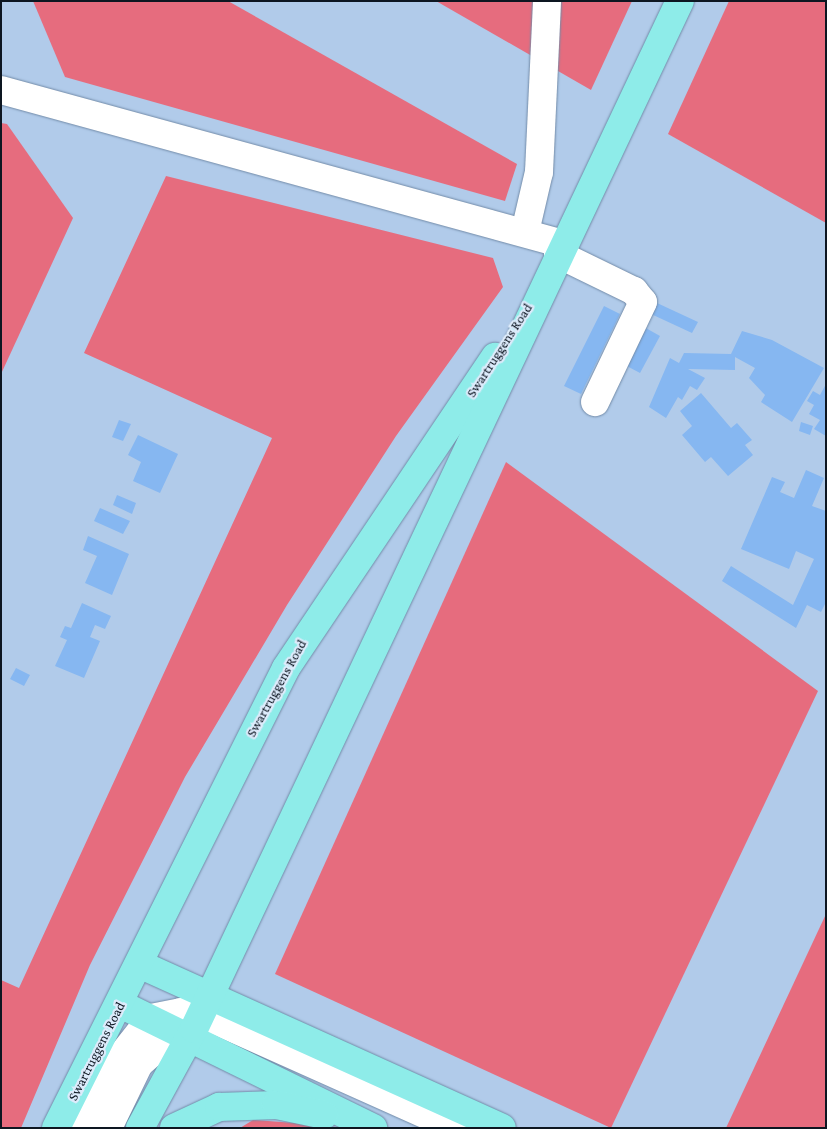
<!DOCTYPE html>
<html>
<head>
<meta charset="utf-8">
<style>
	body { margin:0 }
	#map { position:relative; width:827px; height:1129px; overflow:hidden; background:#b1cbea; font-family:"Crimson Pro",serif }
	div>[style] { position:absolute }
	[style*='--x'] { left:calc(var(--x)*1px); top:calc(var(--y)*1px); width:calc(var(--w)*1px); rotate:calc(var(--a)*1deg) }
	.green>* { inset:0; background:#e66c7e }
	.building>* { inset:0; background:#86b7f1 }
	.roads { filter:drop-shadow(0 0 1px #728ba8) drop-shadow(0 0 1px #728ba8) }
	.minor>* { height:28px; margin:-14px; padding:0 14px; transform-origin:14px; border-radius:14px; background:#fff }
	.major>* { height:28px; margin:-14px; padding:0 14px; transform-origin:14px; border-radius:14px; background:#8eece9 }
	span { translate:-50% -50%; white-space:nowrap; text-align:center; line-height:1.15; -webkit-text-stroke:4.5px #ddebfb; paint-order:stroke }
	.street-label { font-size:14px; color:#0d1621 }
	.frame { position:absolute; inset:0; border:2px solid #0d1621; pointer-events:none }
</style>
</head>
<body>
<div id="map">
	<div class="green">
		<div style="clip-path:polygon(33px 1px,228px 1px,517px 164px,505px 201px,65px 77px)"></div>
		<div style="clip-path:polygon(436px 1px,632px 1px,591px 90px)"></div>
		<div style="clip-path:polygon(729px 1px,826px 1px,826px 223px,668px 134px)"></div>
		<div style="clip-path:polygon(1px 123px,7px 124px,73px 218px,1px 374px)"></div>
		<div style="clip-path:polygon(166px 176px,493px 258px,503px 287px,396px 436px,287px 605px,185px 777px,90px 965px,21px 1128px,1px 1128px,1px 980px,19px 988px,272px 438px,84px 353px)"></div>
		<div style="clip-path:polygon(506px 462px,818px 691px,611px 1128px,275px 974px)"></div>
		<div style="clip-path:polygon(826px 914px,826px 1128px,726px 1128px)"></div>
		<div style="clip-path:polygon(253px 1120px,323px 1125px,329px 1128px,240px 1128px)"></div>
	</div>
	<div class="building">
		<div style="clip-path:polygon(657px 303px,698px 322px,692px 333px,651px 314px)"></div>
		<div style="clip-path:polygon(604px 306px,620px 314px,581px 394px,564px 386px)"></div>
		<div style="clip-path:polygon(644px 327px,660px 336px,640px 373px,623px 364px)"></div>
		<div style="clip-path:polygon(742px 331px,772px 340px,824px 368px,792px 422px,761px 402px,765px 395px,749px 378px,755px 368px,735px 357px,735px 370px,688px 369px,705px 378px,697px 390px,690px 386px,682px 400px,678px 397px,666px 418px,649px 407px,670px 358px,679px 363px,684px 353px,731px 354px)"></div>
		<div style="clip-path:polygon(826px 384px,826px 436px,814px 429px,820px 420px,809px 414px,814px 405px,807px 401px,813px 391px,820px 395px)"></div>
		<div style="clip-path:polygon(701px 393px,731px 428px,737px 423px,752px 440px,745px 445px,753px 455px,728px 476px,711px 457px,705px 462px,682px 435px,692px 426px,680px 411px)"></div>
		<div style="clip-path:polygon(119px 420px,131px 424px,123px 441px,112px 437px)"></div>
		<div style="clip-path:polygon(801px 422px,813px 426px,810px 435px,799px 431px)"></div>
		<div style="clip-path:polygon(138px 435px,178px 454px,160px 493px,133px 481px,141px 462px,128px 455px)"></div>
		<div style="clip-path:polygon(806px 470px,824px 478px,812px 506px,826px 511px,826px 602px,821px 612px,807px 605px,796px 628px,722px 581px,731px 566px,793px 605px,814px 559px,796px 551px,789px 569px,741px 549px,772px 477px,785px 482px,780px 492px,794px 498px)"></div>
		<div style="clip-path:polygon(117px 495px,136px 503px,132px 514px,113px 505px)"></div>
		<div style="clip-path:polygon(100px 508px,130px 521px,123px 534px,94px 521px)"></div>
		<div style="clip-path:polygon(88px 536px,129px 554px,112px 595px,85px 583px,97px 556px,83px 550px)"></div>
		<div style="clip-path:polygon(82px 603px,111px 616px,105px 629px,95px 625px,90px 637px,100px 641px,84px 678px,55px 666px,67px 640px,60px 637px,65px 626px,71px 628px)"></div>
		<div style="clip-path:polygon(16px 668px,30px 675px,24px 686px,10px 679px)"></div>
	</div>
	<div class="roads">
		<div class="minor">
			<div style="--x:1;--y:90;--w:583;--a:15.32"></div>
			<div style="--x:525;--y:232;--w:62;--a:-76.9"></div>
			<div style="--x:539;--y:172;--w:171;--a:-87.3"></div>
			<div style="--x:558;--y:254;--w:85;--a:26"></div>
			<div style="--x:634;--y:291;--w:14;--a:51"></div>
			<div style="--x:643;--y:302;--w:111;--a:115.6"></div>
			<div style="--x:85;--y:1128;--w:82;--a:-63.1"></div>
			<div style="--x:122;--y:1055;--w:47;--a:-51.9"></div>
			<div style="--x:151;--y:1018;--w:31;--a:-11"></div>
			<div style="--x:181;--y:1012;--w:20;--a:6"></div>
			<div style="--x:201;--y:1014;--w:279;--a:24.1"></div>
			<div style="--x:108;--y:1128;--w:71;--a:-64.2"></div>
			<div style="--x:139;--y:1064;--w:52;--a:-41.1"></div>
			<div style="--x:178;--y:1030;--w:21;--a:0"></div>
		</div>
		<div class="major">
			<div style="--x:139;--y:964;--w:398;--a:24.3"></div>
			<div style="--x:120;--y:1004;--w:282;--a:26.1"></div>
			<div style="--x:56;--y:1128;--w:514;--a:-63.43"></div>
			<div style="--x:286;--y:668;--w:375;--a:-56.1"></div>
			<div style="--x:140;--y:1128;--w:113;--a:-61.4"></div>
			<div style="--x:194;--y:1029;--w:1137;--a:-64.7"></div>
			<div style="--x:174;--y:1128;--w:50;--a:-25"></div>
			<div style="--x:219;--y:1107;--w:57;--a:-2"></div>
			<div style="--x:276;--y:1105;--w:49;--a:11.8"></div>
		</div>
	</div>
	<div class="street-label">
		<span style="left:499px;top:350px;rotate:-57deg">Swartruggens Road</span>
		<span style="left:276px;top:688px;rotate:-61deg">Swartruggens Road</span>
		<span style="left:96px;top:1051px;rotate:-63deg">Swartruggens Road</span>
	</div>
	<div class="frame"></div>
</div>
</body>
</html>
